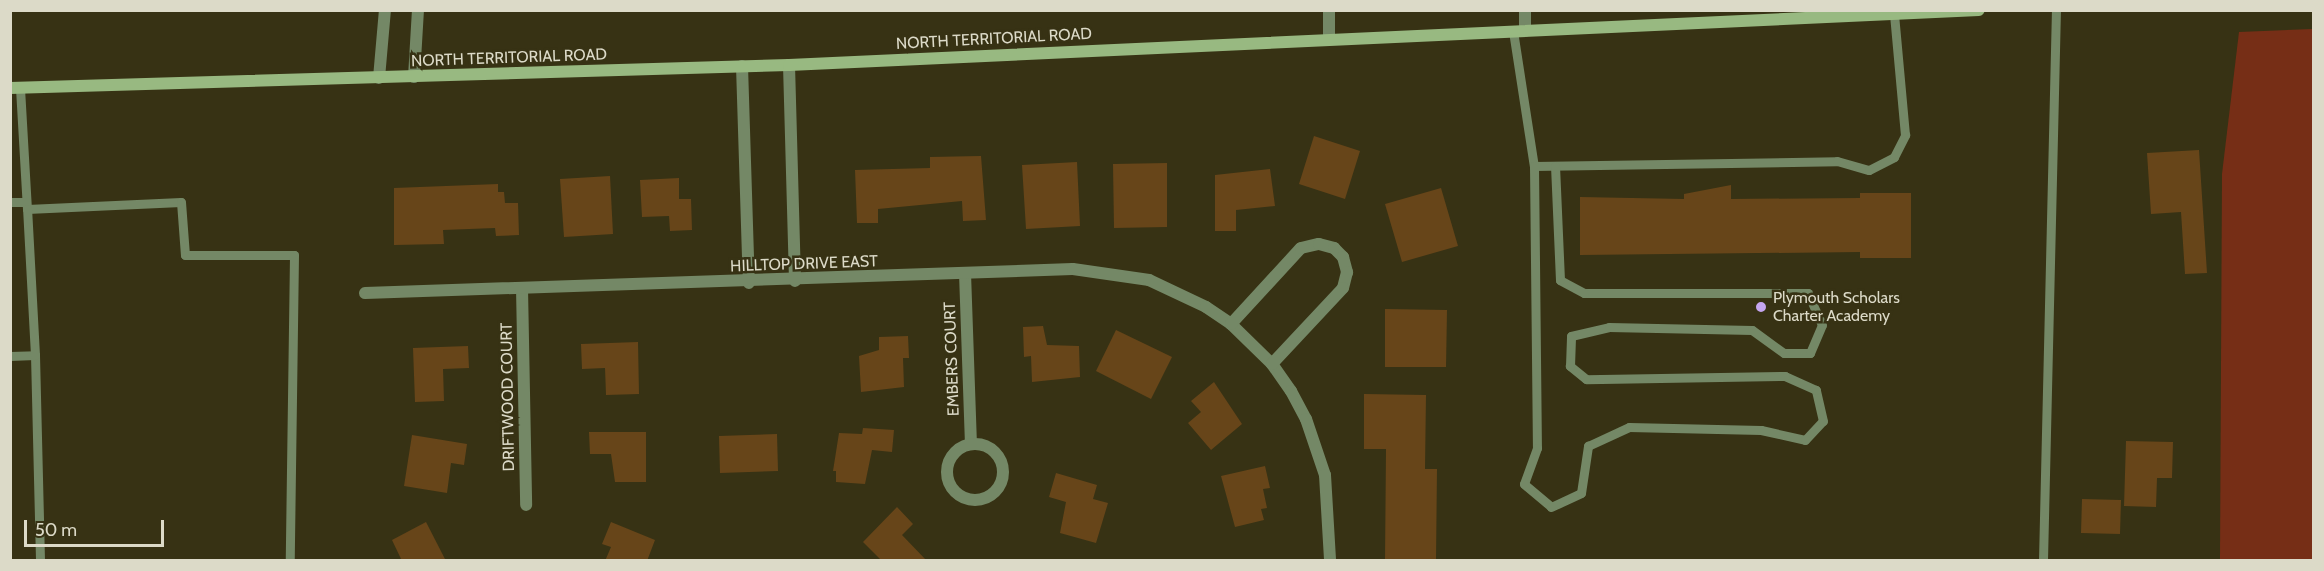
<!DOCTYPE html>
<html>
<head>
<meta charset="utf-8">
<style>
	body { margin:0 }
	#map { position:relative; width:2324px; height:571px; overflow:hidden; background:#373214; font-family:Cabin,sans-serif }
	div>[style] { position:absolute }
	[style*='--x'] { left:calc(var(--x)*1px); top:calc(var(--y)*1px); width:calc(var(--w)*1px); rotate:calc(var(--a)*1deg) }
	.green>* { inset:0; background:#762e16 }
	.building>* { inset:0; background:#674519 }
	.service>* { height:9px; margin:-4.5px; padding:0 4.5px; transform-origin:4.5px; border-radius:4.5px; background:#748866 }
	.minor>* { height:12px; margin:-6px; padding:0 6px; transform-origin:6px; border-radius:6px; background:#748866 }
	.minor>.ring { margin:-6px; padding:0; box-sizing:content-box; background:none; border:12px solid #748866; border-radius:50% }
	.secondary>* { height:12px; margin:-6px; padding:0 6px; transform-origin:6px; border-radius:6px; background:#98b981 }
	.dots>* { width:16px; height:16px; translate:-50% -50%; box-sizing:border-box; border:3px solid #373214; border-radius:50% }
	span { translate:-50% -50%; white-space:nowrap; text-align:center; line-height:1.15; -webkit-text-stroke:5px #373214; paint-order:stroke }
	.street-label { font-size:16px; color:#dcdac8 }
	.poi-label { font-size:16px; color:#dcdac8 }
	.left { translate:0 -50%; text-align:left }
	.frame { position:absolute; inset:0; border:12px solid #dcdac8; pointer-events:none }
	.scale { position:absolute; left:24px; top:520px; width:140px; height:27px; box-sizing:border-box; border:3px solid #dcdac8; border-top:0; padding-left:8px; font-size:18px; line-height:21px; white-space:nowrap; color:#dcdac8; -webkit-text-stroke:4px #373214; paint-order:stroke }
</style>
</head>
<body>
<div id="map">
	<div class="green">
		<div style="clip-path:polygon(2313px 29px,2313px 560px,2220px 560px,2222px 174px,2239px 32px)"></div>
	</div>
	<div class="building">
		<div style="clip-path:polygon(1314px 136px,1360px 151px,1345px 199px,1299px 184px)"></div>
		<div style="clip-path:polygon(2199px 150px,2207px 273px,2185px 274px,2181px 212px,2151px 214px,2147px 153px)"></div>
		<div style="clip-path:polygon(981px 156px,986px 220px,963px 221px,962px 201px,878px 209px,878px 223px,857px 223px,855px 170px,930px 168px,930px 157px)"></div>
		<div style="clip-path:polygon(1077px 162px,1080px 226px,1026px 229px,1022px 165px)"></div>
		<div style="clip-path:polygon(1167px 163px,1167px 227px,1114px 228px,1113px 164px)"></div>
		<div style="clip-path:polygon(1270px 169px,1275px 206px,1236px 210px,1236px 231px,1215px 231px,1215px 175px)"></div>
		<div style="clip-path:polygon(610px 176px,613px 234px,564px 237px,560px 179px)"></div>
		<div style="clip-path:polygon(679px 178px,679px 199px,691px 199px,692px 230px,670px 231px,669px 216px,642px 217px,640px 180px)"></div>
		<div style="clip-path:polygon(498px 184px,498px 192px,504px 192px,505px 203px,518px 203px,519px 235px,496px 236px,495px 228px,443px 230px,444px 244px,394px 245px,394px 188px)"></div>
		<div style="clip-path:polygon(1731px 185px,1731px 199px,1860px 198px,1860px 193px,1911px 193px,1911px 258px,1860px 258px,1860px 252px,1580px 255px,1580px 197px,1684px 199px,1684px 194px)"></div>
		<div style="clip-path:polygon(1441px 188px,1458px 246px,1402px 262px,1385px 204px)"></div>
		<div style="clip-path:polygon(1385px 309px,1447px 310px,1446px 367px,1385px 367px)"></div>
		<div style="clip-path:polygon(1043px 326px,1047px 345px,1079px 346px,1080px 377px,1032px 382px,1031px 356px,1024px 357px,1023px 327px)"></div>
		<div style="clip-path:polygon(1116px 330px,1172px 357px,1151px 399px,1096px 371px)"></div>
		<div style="clip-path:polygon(908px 336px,909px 358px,903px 358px,904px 387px,861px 392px,859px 356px,879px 350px,879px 337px)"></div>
		<div style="clip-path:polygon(638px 342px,639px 394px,606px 395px,605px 368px,582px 369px,581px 344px)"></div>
		<div style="clip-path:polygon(468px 346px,469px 368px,443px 369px,444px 401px,415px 402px,413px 348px)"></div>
		<div style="clip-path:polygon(1214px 382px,1242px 424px,1211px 450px,1188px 423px,1201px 412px,1191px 401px)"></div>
		<div style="clip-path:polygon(1364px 394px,1426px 395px,1425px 469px,1437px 469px,1436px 561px,1385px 561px,1386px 449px,1364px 449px)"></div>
		<div style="clip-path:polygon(863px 428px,894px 430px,892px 452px,872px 450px,865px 484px,836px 482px,836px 471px,833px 471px,839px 433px,862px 434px)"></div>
		<div style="clip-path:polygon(589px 432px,646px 432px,646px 482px,615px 482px,611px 454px,590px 454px)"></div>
		<div style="clip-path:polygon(777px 434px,778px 471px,720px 473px,719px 436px)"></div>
		<div style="clip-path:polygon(412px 435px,467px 444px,464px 465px,451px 463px,447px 493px,404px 486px)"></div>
		<div style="clip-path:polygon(2126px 441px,2173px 442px,2172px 478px,2157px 478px,2156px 507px,2124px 506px)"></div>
		<div style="clip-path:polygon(1265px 466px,1270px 488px,1263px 489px,1267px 508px,1261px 509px,1264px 520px,1235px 527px,1221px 476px)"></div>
		<div style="clip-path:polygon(1056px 473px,1097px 485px,1093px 499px,1108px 503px,1096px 543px,1060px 533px,1066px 502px,1049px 497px)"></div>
		<div style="clip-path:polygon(2082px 499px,2121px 500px,2120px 534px,2081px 533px)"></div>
		<div style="clip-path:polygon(897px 507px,913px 524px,902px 535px,927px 561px,882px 561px,863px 542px)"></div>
		<div style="clip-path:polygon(426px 522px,446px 561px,402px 561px,392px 540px)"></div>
		<div style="clip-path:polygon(611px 522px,655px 540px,647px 561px,605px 561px,611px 547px,602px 544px)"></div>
	</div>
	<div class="service">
		<div style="--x:1513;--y:31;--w:137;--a:81.2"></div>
		<div style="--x:1534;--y:166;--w:303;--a:-0.9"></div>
		<div style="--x:1837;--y:161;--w:33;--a:16"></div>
		<div style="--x:1869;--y:170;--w:28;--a:-27"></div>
		<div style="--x:1894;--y:157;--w:25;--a:-63"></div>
		<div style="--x:1905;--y:135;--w:121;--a:-95.2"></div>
		<div style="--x:20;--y:88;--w:121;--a:86.7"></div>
		<div style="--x:27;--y:209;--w:154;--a:-2.6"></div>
		<div style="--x:181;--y:202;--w:53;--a:85.7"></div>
		<div style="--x:185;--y:255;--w:109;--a:0"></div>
		<div style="--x:294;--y:255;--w:305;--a:90.8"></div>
		<div style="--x:1534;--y:166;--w:282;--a:89.4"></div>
		<div style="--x:1537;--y:448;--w:38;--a:110"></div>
		<div style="--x:1524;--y:484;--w:35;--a:40"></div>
		<div style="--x:1551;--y:507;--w:33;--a:-25"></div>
		<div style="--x:1581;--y:493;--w:48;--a:-81.5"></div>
		<div style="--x:1588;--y:446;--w:45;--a:-24.9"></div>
		<div style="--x:1629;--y:427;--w:132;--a:1.3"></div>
		<div style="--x:1761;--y:430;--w:45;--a:12.8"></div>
		<div style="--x:1805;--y:440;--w:26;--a:-47"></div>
		<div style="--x:1823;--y:421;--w:32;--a:-103"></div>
		<div style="--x:1816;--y:390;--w:34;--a:-156"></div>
		<div style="--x:1785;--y:376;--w:199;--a:179.1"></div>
		<div style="--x:1586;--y:379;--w:21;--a:-141"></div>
		<div style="--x:1570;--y:366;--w:30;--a:-88"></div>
		<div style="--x:1571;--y:336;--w:39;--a:-13"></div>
		<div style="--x:1609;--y:327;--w:143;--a:1.2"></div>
		<div style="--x:1752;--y:330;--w:39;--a:36"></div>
		<div style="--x:1784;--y:353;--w:26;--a:0"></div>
		<div style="--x:1810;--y:353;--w:30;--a:-67"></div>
		<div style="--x:1822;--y:325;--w:35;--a:-114"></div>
		<div style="--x:1808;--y:293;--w:224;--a:180"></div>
		<div style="--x:1584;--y:293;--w:27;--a:-152"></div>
		<div style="--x:1560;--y:280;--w:114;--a:-92.5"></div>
		<div style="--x:10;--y:202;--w:16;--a:0"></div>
		<div style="--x:35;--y:355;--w:205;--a:88.6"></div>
		<div style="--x:10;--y:356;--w:25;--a:-2"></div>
		<div style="--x:35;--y:355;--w:146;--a:-93.1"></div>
		<div style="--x:2043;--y:560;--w:550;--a:-88.65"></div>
	</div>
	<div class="minor">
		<div style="--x:1329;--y:10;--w:29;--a:90"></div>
		<div style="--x:1525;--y:10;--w:21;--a:90"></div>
		<div style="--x:789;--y:65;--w:216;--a:88.4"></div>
		<div style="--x:742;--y:66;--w:217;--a:88.2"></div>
		<div style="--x:414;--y:77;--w:67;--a:-86.6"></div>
		<div style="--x:379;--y:78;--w:68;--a:-85"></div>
		<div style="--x:965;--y:273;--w:170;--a:88"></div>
		<div style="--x:522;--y:288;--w:217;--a:88.9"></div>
		<div style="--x:365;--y:293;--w:708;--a:-1.94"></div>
		<div style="--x:1073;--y:269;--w:77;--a:8.2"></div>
		<div style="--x:1149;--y:280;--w:63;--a:25.3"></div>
		<div style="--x:1206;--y:307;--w:30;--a:34"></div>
		<div style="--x:1231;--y:324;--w:57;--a:44.3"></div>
		<div style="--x:1272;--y:364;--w:33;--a:55"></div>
		<div style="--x:1291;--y:391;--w:32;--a:62"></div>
		<div style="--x:1306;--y:419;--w:59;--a:71.3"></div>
		<div style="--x:1325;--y:475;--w:85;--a:86.6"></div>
		<div style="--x:1231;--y:324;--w:103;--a:-47.4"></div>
		<div style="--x:1301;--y:248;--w:18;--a:-13"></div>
		<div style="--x:1319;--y:244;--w:16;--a:15"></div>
		<div style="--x:1334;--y:248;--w:13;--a:45"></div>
		<div style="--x:1343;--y:257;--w:16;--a:75"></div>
		<div style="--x:1347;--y:272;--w:16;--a:104"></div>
		<div style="--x:1343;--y:288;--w:104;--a:133.1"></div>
		<div class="ring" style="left:947px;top:444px;width:44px;height:44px"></div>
	</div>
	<div class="secondary">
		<div style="--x:10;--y:88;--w:779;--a:-1.69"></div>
		<div style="--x:789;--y:65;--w:1191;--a:-2.65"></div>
	</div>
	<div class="dots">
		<div style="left:1761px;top:307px;background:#c5a6f0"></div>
	</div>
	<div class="street-label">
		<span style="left:994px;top:39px;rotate:-3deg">NORTH TERRITORIAL ROAD</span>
		<span style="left:509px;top:58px;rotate:-2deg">NORTH TERRITORIAL ROAD</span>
		<span style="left:804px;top:264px;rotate:-2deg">HILLTOP DRIVE EAST</span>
		<span style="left:952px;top:359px;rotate:-92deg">EMBERS COURT</span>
		<span style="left:508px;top:397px;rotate:-91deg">DRIFTWOOD COURT</span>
	</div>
	<div class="poi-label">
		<span class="left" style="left:1773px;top:307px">Plymouth Scholars<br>Charter Academy</span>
	</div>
	<div class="frame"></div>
	<div class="scale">50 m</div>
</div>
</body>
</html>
